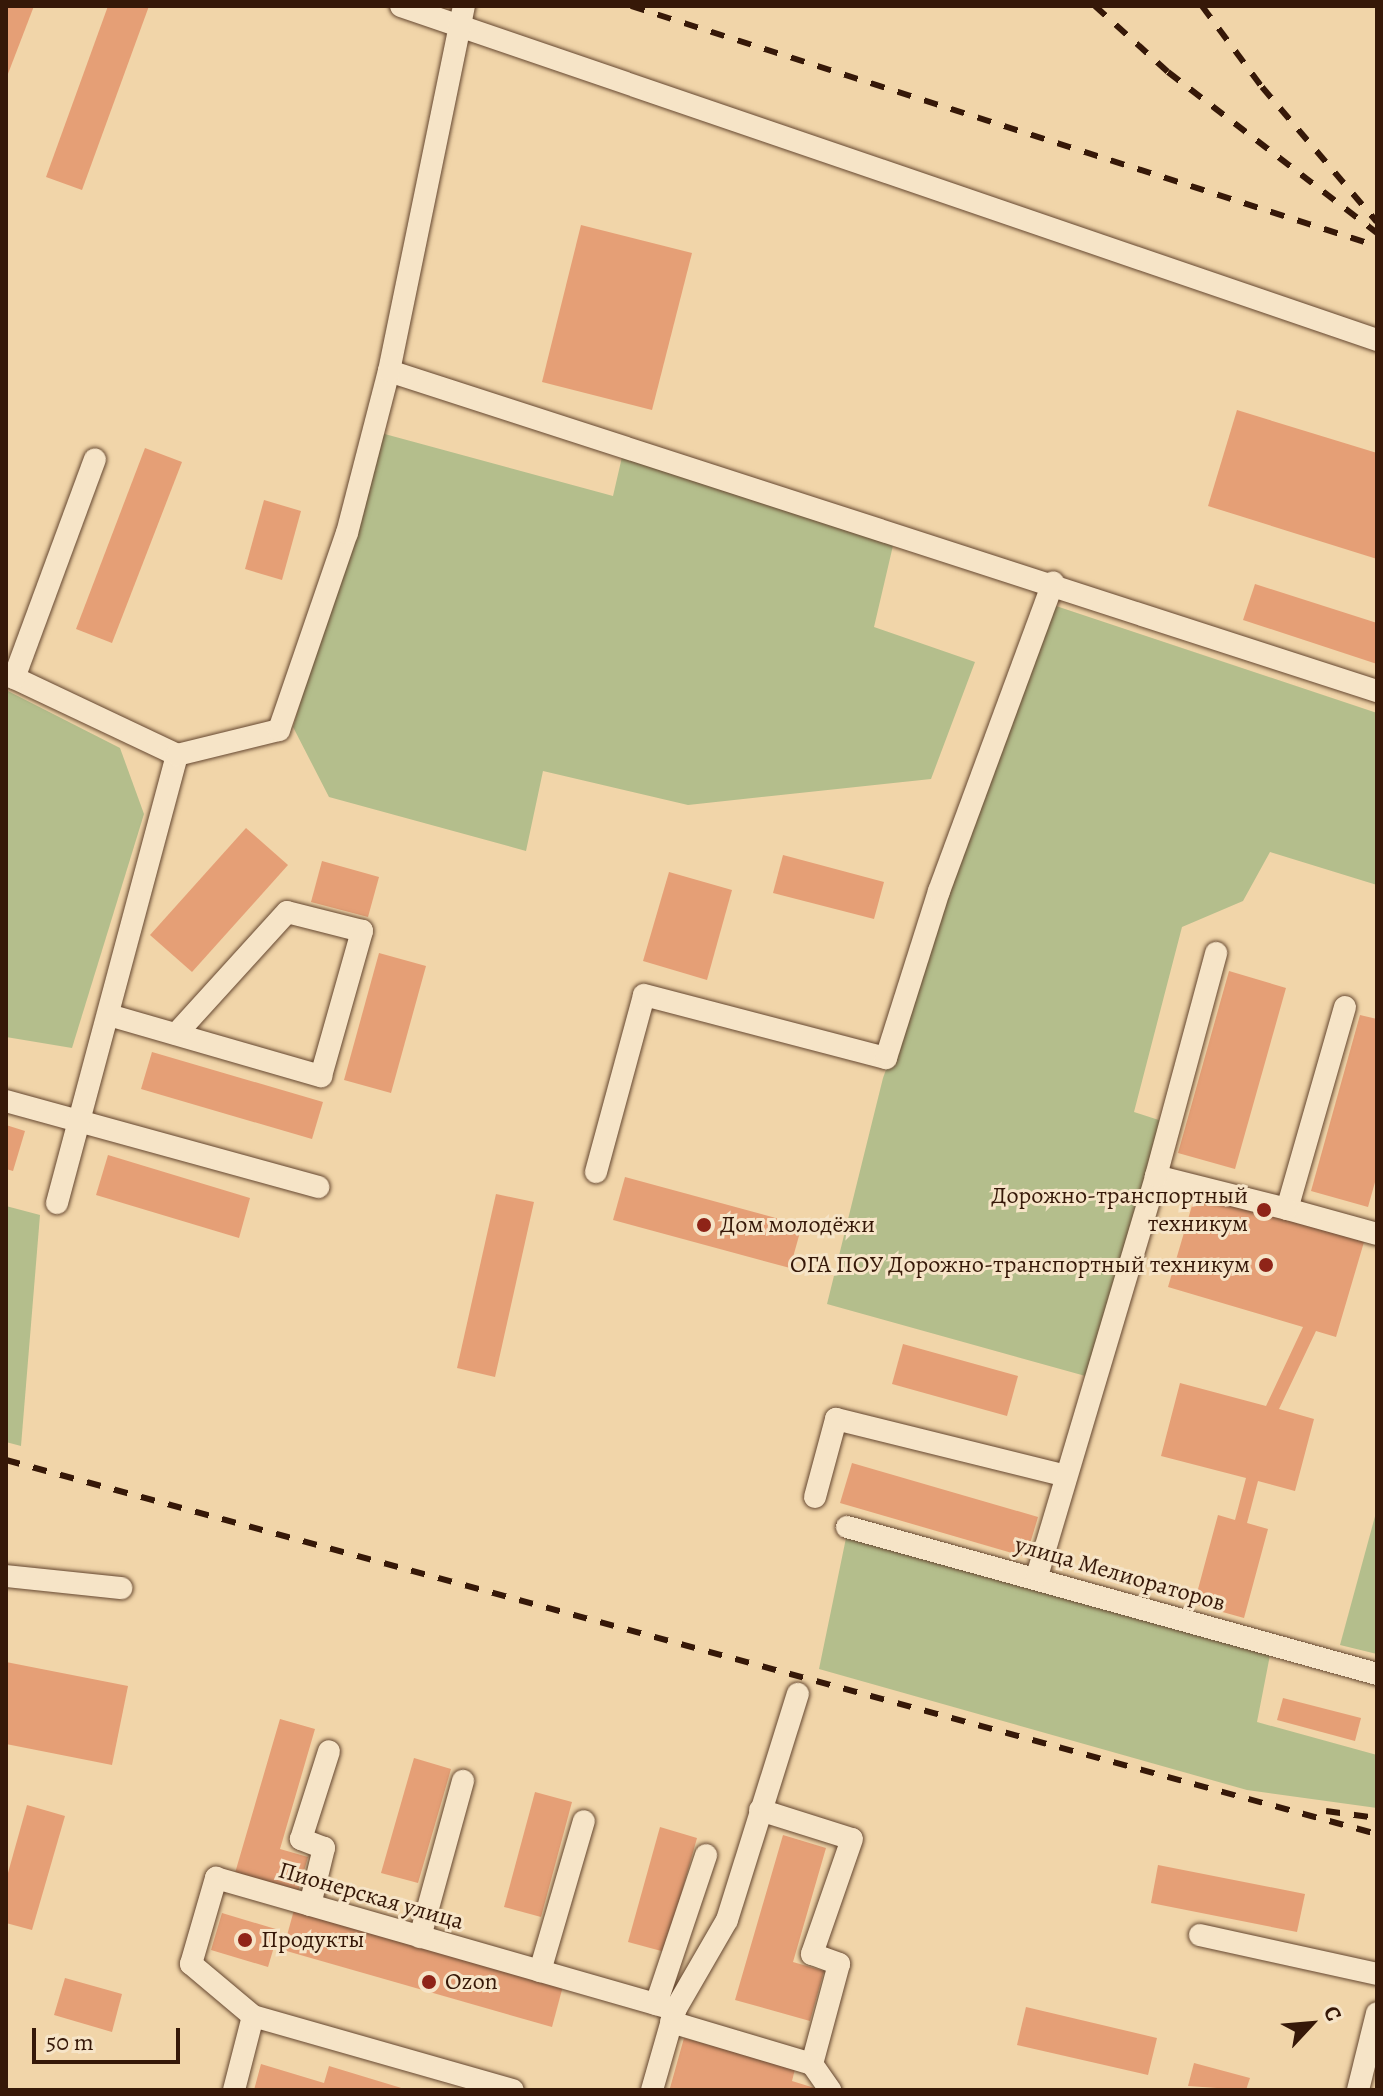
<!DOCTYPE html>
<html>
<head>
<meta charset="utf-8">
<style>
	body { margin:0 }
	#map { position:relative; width:1383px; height:2096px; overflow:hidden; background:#f1d5a9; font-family:Alegreya,serif }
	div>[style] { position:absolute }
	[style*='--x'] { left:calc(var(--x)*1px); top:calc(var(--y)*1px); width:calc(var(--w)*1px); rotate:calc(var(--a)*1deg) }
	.green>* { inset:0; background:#b4be8c }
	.building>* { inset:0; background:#e59f76 }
	.roads { filter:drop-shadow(0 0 2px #654730) drop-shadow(0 0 2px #654730) }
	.minor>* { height:22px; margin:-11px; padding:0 11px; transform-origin:11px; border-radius:11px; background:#f6e4c7 }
	.rail>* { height:6px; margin-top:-3px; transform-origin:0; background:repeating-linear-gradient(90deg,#361808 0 14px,transparent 0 28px) }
	.dots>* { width:22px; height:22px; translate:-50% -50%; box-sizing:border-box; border:4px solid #f6e4c7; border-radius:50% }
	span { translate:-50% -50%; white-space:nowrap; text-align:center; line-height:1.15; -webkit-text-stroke:6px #f6e4c7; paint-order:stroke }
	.poi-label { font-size:24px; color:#361808 }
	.right { translate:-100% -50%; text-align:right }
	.left { translate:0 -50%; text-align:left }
	.street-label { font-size:24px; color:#361808 }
	.frame { position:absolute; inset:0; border:8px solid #361808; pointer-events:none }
	.north { position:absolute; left:1271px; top:1984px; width:80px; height:80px; -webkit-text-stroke:6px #f6e4c7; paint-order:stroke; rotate:64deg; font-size:22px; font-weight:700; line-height:32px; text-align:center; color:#361808 }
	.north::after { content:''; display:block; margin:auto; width:28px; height:36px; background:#361808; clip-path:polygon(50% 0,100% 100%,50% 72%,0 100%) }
	.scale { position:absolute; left:32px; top:2028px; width:148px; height:36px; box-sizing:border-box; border:4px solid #361808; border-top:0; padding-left:10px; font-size:24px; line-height:28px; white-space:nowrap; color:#361808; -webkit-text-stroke:6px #f6e4c7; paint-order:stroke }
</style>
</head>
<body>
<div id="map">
	<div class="green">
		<div style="clip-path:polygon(381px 433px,613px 496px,622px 457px,895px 537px,874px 627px,975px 662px,931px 779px,688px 805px,543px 771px,526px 851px,329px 797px,293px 727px)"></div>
		<div style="clip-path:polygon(1053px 605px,1377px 713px,1377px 885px,1270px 852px,1243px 901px,1182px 927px,1134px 1112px,1165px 1122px,1089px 1377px,827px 1304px,883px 1078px)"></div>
		<div style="clip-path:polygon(6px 690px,120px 748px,144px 814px,72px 1048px,6px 1037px)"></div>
		<div style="clip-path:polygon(6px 1206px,40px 1215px,21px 1446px,6px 1442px)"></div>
		<div style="clip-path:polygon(1377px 1509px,1377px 1654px,1340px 1645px)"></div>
		<div style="clip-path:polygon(846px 1538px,1270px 1655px,1257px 1722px,1377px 1755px,1377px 1808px,1247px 1790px,819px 1669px)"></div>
	</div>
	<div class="building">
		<div style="clip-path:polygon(6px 6px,34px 6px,6px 79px)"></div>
		<div style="clip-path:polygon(108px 6px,149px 6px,82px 190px,46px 177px)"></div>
		<div style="clip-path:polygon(581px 225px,692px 253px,652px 410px,542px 382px)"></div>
		<div style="clip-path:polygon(1237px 410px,1377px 453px,1377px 559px,1208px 506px)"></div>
		<div style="clip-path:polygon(145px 448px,182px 462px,112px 643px,76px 629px)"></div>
		<div style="clip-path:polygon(264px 500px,301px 511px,282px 580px,245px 569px)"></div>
		<div style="clip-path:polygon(1255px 584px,1377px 623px,1377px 664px,1243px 620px)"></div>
		<div style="clip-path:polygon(246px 828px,288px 865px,192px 972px,150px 935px)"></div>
		<div style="clip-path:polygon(783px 855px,884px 882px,874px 919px,773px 893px)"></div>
		<div style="clip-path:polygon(322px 861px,379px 877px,368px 917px,311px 902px)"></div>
		<div style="clip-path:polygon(669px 872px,732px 890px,707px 980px,643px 961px)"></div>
		<div style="clip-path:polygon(379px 953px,426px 966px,391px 1093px,344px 1080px)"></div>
		<div style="clip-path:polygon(1229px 971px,1286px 988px,1235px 1169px,1178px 1153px)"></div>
		<div style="clip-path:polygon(1360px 1015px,1377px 1019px,1377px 1175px,1368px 1207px,1311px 1191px)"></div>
		<div style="clip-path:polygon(152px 1052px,323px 1102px,312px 1139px,141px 1089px)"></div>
		<div style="clip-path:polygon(6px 1125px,25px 1131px,13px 1171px,6px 1169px)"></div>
		<div style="clip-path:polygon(108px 1155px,250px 1198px,239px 1238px,96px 1195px)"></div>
		<div style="clip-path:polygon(625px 1177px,802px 1225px,790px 1268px,613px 1220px)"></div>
		<div style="clip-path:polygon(1196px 1192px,1364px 1242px,1336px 1337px,1316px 1331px,1279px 1409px,1314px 1419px,1295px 1491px,1258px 1481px,1247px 1523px,1268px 1529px,1244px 1618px,1194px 1604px,1218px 1515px,1235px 1520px,1246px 1478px,1161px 1456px,1180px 1383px,1266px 1406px,1303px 1327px,1168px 1287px)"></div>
		<div style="clip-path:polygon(496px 1194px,534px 1202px,495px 1377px,457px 1368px)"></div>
		<div style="clip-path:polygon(903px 1344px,1018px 1376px,1007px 1416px,892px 1384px)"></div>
		<div style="clip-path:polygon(852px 1463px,1038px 1517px,1026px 1557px,840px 1503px)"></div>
		<div style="clip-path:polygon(6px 1662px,128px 1686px,112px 1765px,6px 1744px)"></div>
		<div style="clip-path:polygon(1283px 1698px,1361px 1718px,1355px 1741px,1277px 1720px)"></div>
		<div style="clip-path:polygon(280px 1719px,315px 1729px,280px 1849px,308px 1857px,298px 1892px,235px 1873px)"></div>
		<div style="clip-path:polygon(414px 1758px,451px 1769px,418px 1883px,381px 1873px)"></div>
		<div style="clip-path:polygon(535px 1792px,572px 1802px,541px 1917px,504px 1907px)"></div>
		<div style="clip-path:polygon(27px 1805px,65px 1816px,32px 1930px,6px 1923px,6px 1880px)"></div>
		<div style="clip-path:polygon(660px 1827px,697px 1838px,665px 1952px,628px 1942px)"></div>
		<div style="clip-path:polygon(783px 1835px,826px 1848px,793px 1962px,824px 1971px,810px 2021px,735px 2000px)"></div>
		<div style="clip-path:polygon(1158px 1865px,1305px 1894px,1297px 1932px,1151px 1903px)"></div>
		<div style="clip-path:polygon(294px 1910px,563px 1986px,552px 2027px,283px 1950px)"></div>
		<div style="clip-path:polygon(222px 1913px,279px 1930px,268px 1967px,211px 1950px)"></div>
		<div style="clip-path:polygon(65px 1978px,122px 1994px,112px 2032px,54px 2015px)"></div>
		<div style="clip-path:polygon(1026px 2007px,1157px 2038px,1148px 2075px,1017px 2045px)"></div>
		<div style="clip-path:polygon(684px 2038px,795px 2069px,792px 2081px,821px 2090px,670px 2088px)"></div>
		<div style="clip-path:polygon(1194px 2063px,1250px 2078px,1246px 2090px,1188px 2086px)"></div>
		<div style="clip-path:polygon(261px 2064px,324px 2083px,329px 2066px,408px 2090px,254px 2090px)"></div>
	</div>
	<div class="roads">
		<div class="minor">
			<div style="--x:401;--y:6;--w:1032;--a:18.89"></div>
			<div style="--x:389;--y:371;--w:1039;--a:17.95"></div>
			<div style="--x:6;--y:674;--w:189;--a:25.3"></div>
			<div style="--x:14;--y:678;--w:233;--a:-69.7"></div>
			<div style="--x:1345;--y:1007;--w:210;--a:106"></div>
			<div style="--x:1287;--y:1209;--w:93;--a:15.5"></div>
			<div style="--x:109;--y:1015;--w:221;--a:16.1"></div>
			<div style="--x:321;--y:1076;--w:151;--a:-74.2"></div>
			<div style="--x:362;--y:931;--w:77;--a:-165.8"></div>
			<div style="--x:287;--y:912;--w:165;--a:132.3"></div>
			<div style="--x:6;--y:1101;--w:324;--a:15.4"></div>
			<div style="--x:596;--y:1172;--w:183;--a:-74.8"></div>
			<div style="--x:644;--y:995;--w:250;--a:14.6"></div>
			<div style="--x:886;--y:1058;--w:175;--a:-72.4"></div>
			<div style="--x:939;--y:891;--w:329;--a:-69.7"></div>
			<div style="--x:1156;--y:1176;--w:135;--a:14.1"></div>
			<div style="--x:57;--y:1203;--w:464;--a:-75"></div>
			<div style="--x:177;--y:755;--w:105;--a:-13.8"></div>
			<div style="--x:279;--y:730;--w:208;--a:-71"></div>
			<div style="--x:347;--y:533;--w:167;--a:-75.5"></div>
			<div style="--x:389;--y:371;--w:373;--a:-78.4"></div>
			<div style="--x:815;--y:1497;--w:81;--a:-74.9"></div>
			<div style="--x:836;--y:1419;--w:237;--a:13.9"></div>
			<div style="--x:847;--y:1527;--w:550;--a:15.5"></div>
			<div style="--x:6;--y:1576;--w:116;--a:6"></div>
			<div style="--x:1037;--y:1576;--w:417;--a:-73.4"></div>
			<div style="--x:1156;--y:1176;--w:231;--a:-74.9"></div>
			<div style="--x:760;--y:1810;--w:96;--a:17.5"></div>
			<div style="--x:852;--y:1839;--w:122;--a:109.2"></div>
			<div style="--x:812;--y:1954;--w:29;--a:20"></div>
			<div style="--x:839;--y:1964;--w:104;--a:105.1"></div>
			<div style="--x:310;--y:1905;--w:59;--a:-76.2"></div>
			<div style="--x:324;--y:1848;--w:25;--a:-159"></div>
			<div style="--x:301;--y:1839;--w:92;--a:-72.3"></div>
			<div style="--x:1200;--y:1935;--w:181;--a:12.4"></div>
			<div style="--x:420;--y:1937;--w:162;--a:-74.6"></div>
			<div style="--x:540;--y:1971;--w:156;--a:-73.7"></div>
			<div style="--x:656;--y:2004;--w:157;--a:-71.4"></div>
			<div style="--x:253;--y:2016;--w:81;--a:-140"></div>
			<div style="--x:191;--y:1964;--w:90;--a:-73.8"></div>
			<div style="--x:216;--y:1878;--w:478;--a:16"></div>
			<div style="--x:671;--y:2022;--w:147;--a:16.6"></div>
			<div style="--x:812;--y:2064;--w:32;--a:55"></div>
			<div style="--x:234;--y:2090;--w:76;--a:-75.6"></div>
			<div style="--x:253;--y:2016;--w:270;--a:15.9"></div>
			<div style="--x:652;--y:2090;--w:83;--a:-74"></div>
			<div style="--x:675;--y:2010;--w:104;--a:-60"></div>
			<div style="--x:727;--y:1920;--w:237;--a:-72.6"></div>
			<div style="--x:1358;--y:2090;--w:79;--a:-76.1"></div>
		</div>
	</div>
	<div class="rail">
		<div style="--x:631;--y:6;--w:784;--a:17.83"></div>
		<div style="--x:1095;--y:6;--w:98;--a:42.1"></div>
		<div style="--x:1168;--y:72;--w:264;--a:37.6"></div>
		<div style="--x:1202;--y:6;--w:101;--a:53.5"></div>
		<div style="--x:1262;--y:87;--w:177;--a:49.6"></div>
		<div style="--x:6;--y:1460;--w:1421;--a:15.26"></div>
		<div style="--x:1326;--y:1811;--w:51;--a:7.8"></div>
	</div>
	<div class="dots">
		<div style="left:1264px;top:1210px;background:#8f2418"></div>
		<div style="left:704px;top:1225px;background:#8f2418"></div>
		<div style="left:1266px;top:1265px;background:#8f2418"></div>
		<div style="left:245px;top:1940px;background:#8f2418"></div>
		<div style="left:429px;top:1982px;background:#8f2418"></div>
	</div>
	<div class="poi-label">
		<span class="right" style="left:1248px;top:1210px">Дорожно-транспортный<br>техникум</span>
		<span class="left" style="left:720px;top:1225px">Дом молодёжи</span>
		<span class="right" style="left:1250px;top:1265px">ОГА ПОУ Дорожно-транспортный техникум</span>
		<span class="left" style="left:261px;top:1940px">Продукты</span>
		<span class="left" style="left:445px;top:1982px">Ozon</span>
	</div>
	<div class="street-label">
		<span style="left:1120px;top:1574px;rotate:16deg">улица Мелиораторов</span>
		<span style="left:371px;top:1896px;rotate:16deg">Пионерская улица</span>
	</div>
	<div class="frame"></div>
	<div class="north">С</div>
	<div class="scale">50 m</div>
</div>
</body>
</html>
